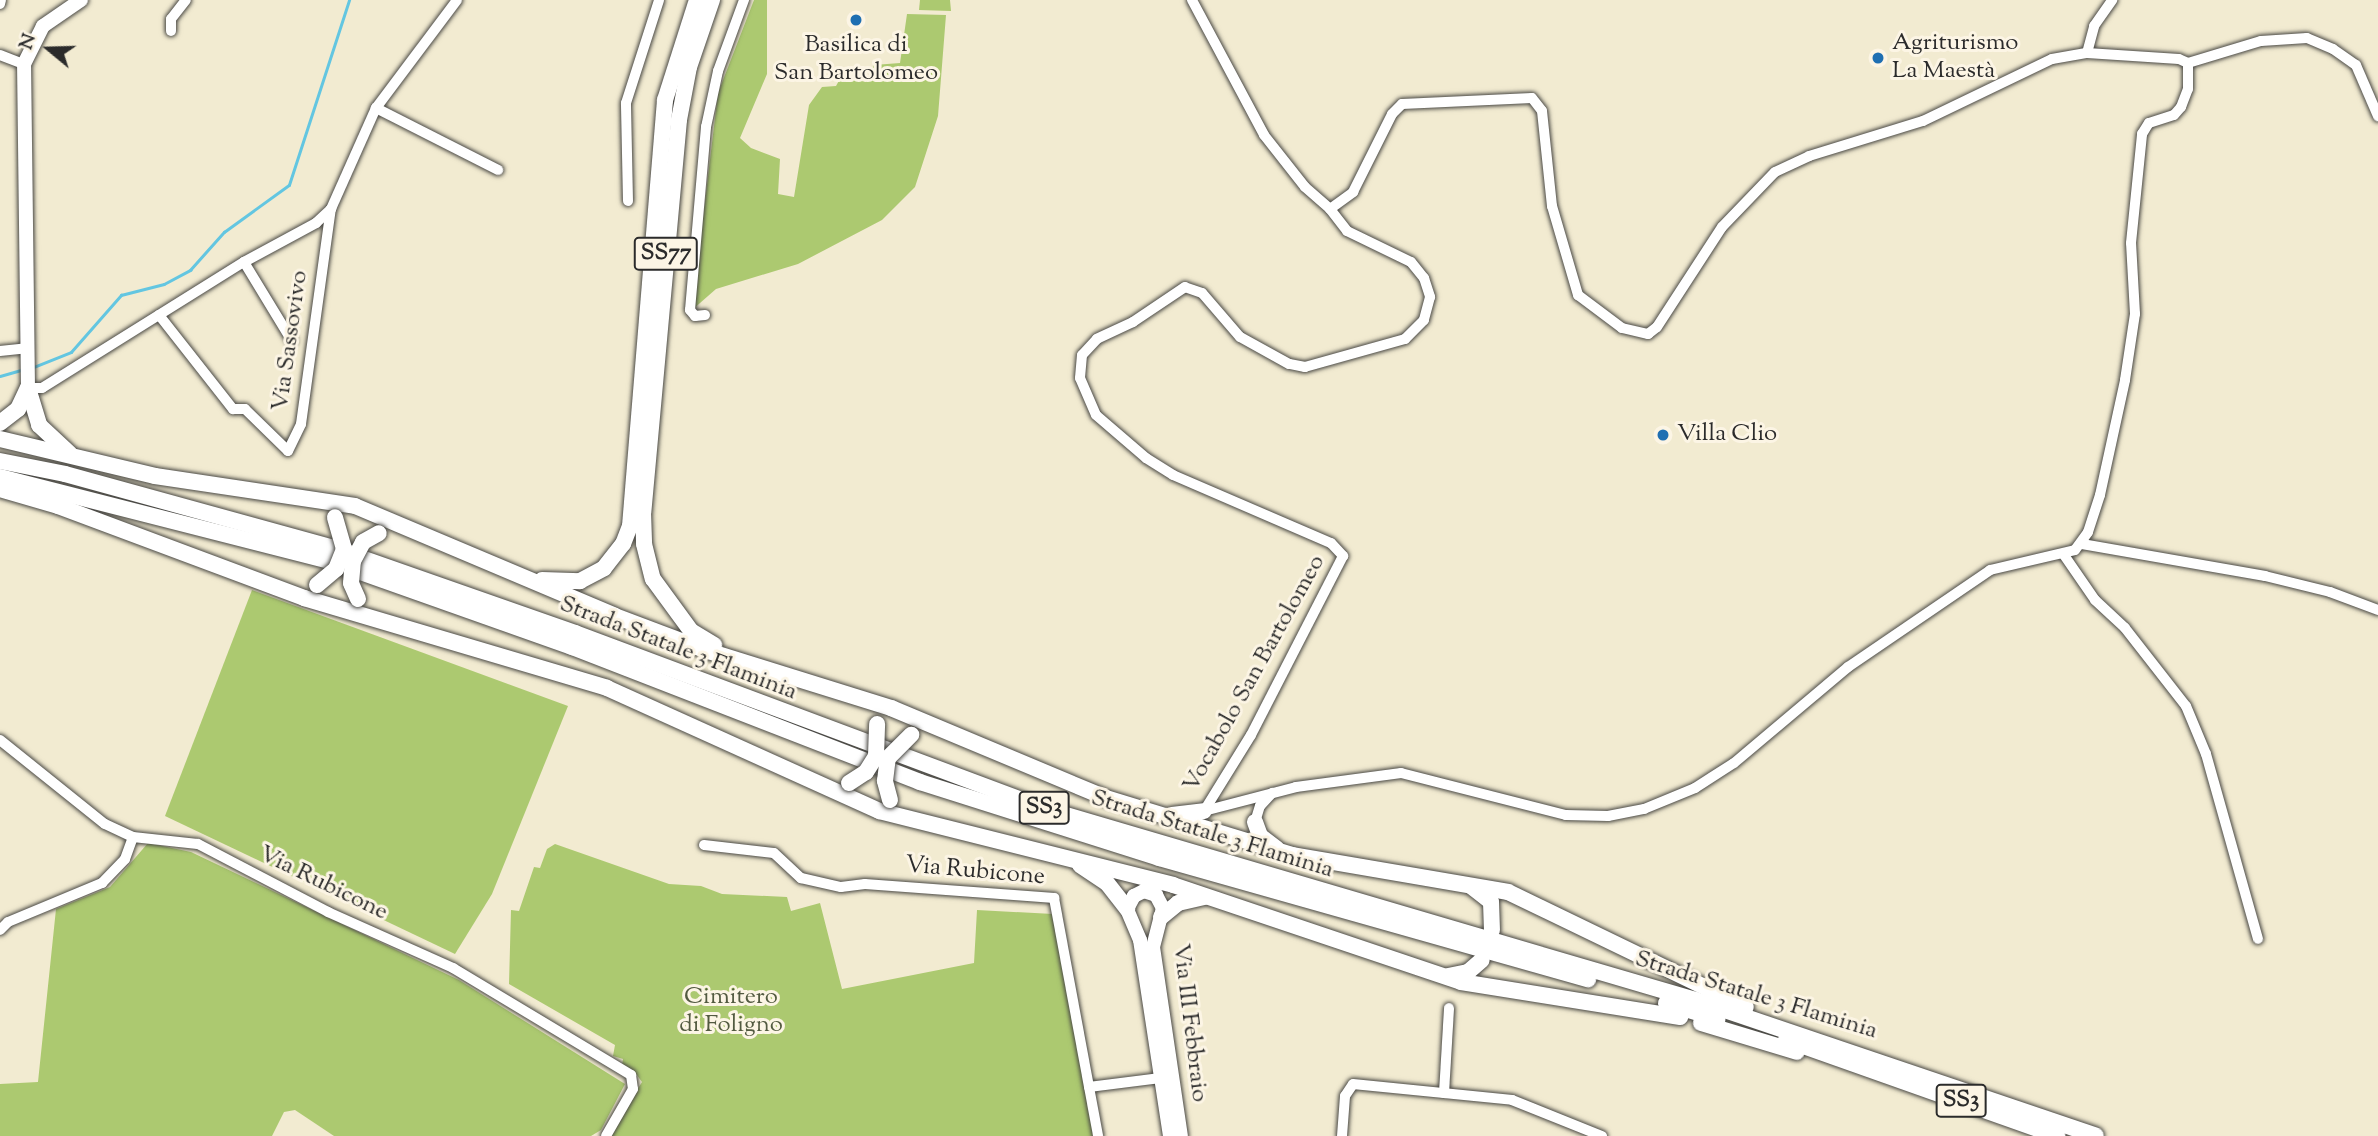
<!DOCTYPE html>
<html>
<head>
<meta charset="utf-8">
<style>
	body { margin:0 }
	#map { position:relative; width:2378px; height:1136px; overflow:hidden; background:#f2ebd1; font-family:"Sorts Mill Goudy",serif }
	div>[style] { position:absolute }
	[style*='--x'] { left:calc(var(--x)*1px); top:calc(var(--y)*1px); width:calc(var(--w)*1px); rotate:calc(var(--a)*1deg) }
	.green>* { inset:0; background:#acc970 }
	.stream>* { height:2.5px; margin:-1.25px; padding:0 1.25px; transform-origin:1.25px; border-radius:1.25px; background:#63c6e1 }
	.roads { filter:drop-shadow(0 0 2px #494844) drop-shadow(0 0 2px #494844) }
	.minor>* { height:10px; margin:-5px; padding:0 5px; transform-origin:5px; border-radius:5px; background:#fff }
	.major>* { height:14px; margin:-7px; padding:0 7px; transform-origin:7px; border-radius:7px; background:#fff }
	.highway>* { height:16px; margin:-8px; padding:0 8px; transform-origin:8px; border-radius:8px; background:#fff }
	.bridges { filter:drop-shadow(0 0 2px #494844) drop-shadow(0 0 2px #494844) }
	.highway-bridge>* { height:16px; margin:-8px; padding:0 8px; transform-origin:8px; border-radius:8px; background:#fff }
	.dots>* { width:19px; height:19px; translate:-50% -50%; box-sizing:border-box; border:4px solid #fcf5e5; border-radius:50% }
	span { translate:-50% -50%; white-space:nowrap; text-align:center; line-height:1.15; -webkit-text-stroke:6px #fcf5e5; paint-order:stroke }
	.shield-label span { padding:2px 5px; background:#fcf5e5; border:2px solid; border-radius:5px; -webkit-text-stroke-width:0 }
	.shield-label { font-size:23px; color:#2b2b2b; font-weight:700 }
	.poi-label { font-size:24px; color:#2b2b2b }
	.left { translate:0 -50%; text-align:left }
	.street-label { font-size:24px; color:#2b2b2b }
	.park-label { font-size:24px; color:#525a40 }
	.north { position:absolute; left:14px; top:14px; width:70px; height:70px; -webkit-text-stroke:5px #fcf5e5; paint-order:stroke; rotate:289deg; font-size:19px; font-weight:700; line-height:28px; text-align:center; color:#2b2b2b }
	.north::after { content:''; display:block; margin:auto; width:24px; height:32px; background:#2b2b2b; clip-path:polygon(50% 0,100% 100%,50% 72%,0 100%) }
</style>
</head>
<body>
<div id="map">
	<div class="green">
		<div style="clip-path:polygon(754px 0,767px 0,767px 74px,740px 138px,751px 148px,780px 159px,778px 194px,794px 197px,809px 105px,822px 87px,836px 86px,841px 77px,866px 82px,874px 65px,900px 63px,907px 14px,946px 15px,938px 116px,915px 187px,882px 220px,798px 264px,716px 289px,692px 310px,718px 93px)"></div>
		<div style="clip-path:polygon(920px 0,950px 0,951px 11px,919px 10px)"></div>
		<div style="clip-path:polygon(252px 590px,568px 706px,492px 894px,455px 954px,165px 816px)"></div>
		<div style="clip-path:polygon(148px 843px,191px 852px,459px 980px,625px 1084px,601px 1130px,591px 1136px,334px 1136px,295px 1110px,284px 1112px,272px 1136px,0 1136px,0 1084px,38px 1082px,56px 909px,110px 887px)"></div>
		<div style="clip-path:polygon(555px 844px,669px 884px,701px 886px,722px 894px,787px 897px,791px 911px,820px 903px,842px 989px,974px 963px,977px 910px,1053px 914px,1094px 1136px,609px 1136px,642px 1082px,634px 1071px,622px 1065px,623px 1059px,613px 1056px,615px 1045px,509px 984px,511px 910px,519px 911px,534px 867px,540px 868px,547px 849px)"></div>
	</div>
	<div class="stream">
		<div style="--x:34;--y:367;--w:40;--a:-22"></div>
		<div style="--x:71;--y:352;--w:76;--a:-48.7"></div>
		<div style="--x:121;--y:295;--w:44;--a:-14.3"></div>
		<div style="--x:164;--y:284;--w:30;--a:-28"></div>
		<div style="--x:190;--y:270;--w:51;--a:-48.2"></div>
		<div style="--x:224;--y:232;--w:80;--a:-35.9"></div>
		<div style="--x:289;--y:185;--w:194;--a:-72"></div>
		<div style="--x:0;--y:376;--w:25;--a:-16"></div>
	</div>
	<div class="roads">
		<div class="minor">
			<div style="--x:1192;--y:0;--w:153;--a:61.9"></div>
			<div style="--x:1264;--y:135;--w:66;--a:51.7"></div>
			<div style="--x:1305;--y:187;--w:33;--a:41"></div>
			<div style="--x:1330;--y:209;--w:28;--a:52"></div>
			<div style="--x:1347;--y:231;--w:71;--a:25.8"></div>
			<div style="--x:1411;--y:262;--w:21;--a:51"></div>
			<div style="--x:1424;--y:278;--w:20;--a:72"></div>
			<div style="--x:1430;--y:297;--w:24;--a:105"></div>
			<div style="--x:1424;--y:320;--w:27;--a:135"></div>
			<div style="--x:1405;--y:339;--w:104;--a:164.4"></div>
			<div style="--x:1305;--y:367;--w:16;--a:-169"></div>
			<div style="--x:1289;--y:364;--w:56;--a:-151.1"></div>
			<div style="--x:1240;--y:337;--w:58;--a:-130.8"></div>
			<div style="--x:1202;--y:293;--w:18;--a:-161"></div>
			<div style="--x:1185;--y:287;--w:63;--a:146.1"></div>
			<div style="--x:1133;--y:322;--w:40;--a:155"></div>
			<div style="--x:1097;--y:339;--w:22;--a:133"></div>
			<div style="--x:1082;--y:355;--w:23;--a:95"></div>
			<div style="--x:1080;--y:378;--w:40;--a:66.6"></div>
			<div style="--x:1096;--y:415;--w:66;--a:40.7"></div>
			<div style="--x:1146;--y:458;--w:32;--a:32"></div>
			<div style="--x:1173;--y:475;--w:172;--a:23.3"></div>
			<div style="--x:1331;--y:543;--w:18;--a:47"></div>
			<div style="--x:1343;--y:556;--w:201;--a:117.2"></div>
			<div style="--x:1251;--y:735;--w:89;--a:121.7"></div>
			<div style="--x:0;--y:4;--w:4;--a:-76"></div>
			<div style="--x:171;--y:31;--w:12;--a:-90"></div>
			<div style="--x:171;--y:19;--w:24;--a:-52"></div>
			<div style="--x:2087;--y:53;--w:92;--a:3.7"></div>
			<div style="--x:2179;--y:59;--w:10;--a:24"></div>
			<div style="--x:0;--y:55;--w:26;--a:21"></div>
			<div style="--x:2188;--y:63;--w:76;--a:-16.8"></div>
			<div style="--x:2261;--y:41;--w:46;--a:-3.7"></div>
			<div style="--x:2307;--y:38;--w:28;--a:23"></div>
			<div style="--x:2333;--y:49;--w:28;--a:35"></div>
			<div style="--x:2356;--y:65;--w:56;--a:66.7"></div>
			<div style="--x:376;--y:108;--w:137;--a:26.9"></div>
			<div style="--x:628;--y:201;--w:98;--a:-91.2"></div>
			<div style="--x:626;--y:103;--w:108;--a:-72.2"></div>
			<div style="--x:1330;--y:209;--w:29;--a:-36"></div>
			<div style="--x:1353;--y:192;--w:87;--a:-63.4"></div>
			<div style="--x:1392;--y:114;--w:14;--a:-45"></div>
			<div style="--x:1402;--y:104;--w:130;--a:-2.6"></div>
			<div style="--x:1532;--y:98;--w:16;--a:52"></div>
			<div style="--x:1542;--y:111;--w:96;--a:84"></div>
			<div style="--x:1552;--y:206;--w:93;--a:73.7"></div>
			<div style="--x:1578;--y:295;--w:55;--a:36.9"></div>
			<div style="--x:1622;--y:328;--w:27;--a:13"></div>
			<div style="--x:1648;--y:334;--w:11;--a:-38"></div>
			<div style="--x:1657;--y:327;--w:119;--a:-57"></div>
			<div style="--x:1722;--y:227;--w:76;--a:-46.1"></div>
			<div style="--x:1775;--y:172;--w:38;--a:-25"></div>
			<div style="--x:1809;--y:156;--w:119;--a:-17.1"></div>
			<div style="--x:1923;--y:121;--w:143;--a:-25.7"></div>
			<div style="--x:2052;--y:59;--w:36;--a:-10"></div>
			<div style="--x:2087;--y:53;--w:28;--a:-75"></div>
			<div style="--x:2094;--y:26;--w:32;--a:-55"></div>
			<div style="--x:244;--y:262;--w:92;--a:58.7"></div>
			<div style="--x:159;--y:315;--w:120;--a:51.8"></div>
			<div style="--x:233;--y:409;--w:12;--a:0"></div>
			<div style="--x:245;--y:409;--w:60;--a:44.3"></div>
			<div style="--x:288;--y:451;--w:30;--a:-64"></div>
			<div style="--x:301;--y:424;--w:217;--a:-82.1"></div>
			<div style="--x:705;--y:315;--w:10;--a:174"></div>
			<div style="--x:695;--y:316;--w:8;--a:-130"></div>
			<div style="--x:690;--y:310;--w:184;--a:-85"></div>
			<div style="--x:706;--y:127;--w:57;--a:-77.9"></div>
			<div style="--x:718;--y:71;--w:76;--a:-69.9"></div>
			<div style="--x:0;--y:351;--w:29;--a:-6"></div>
			<div style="--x:28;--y:388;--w:14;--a:0"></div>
			<div style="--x:42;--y:388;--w:238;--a:-32"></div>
			<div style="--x:244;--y:262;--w:82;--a:-28.4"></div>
			<div style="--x:316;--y:223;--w:21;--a:-43"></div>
			<div style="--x:331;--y:209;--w:111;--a:-66"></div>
			<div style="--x:376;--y:108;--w:135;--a:-53.1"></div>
			<div style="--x:2082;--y:544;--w:186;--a:9.9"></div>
			<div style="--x:2265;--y:576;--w:67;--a:13.8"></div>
			<div style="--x:2330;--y:592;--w:51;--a:20.6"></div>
			<div style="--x:2064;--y:555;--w:55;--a:55.4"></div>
			<div style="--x:2095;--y:600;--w:41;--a:43"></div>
			<div style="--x:2125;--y:628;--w:99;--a:52"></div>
			<div style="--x:2186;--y:706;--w:52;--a:67.4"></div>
			<div style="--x:2206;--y:754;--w:192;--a:74.3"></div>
			<div style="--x:0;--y:740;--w:134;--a:38.7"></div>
			<div style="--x:105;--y:824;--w:31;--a:25"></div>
			<div style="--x:133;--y:837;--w:65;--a:6.1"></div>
			<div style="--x:198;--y:844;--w:147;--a:27.6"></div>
			<div style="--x:328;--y:912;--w:137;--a:24.1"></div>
			<div style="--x:453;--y:968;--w:208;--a:31"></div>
			<div style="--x:631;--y:1075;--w:14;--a:82"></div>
			<div style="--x:633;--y:1089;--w:54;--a:119.9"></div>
			<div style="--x:1204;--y:811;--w:95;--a:-14.6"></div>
			<div style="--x:1296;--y:787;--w:106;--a:-7.6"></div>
			<div style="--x:1401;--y:773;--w:170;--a:14.3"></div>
			<div style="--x:1566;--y:815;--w:42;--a:1.4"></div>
			<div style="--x:1608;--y:816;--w:37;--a:-11"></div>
			<div style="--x:1644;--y:809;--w:55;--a:-22.4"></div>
			<div style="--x:1695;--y:788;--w:46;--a:-32.7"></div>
			<div style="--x:1734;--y:763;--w:149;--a:-40.1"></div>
			<div style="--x:1848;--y:667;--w:172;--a:-34.3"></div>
			<div style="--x:1990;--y:570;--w:87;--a:-13.2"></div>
			<div style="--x:2075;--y:550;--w:22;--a:-54"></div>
			<div style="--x:2088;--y:532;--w:39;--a:-72"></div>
			<div style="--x:2100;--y:495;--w:118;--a:-77.7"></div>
			<div style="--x:2125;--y:380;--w:67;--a:-81.4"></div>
			<div style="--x:2135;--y:314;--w:71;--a:-93.2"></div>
			<div style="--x:2131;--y:243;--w:110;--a:-84.2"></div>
			<div style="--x:2142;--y:134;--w:13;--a:-58"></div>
			<div style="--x:2149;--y:123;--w:26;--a:-18"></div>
			<div style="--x:2174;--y:115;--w:11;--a:-49"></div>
			<div style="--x:2181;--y:107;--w:19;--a:-69"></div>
			<div style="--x:2188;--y:89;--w:26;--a:-90"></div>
			<div style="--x:1255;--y:822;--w:17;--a:-73"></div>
			<div style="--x:1260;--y:806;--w:18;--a:-47"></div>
			<div style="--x:704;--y:845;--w:70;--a:6.5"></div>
			<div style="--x:774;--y:853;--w:37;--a:43"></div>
			<div style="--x:801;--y:878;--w:41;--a:12.7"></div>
			<div style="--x:841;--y:887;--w:24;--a:-7"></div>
			<div style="--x:865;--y:884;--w:190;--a:4.2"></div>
			<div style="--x:1054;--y:898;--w:242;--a:79.5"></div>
			<div style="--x:0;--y:930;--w:11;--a:-45"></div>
			<div style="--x:8;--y:922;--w:102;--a:-22.5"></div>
			<div style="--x:102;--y:883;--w:33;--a:-46"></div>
			<div style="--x:125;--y:859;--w:23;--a:-70"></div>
			<div style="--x:1089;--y:1087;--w:72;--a:-7.2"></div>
			<div style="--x:1444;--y:1093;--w:85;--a:-86.6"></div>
			<div style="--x:1342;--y:1136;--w:40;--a:-85.7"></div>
			<div style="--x:1345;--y:1096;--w:14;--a:-56"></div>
			<div style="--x:1353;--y:1084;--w:160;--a:5.7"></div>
			<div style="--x:1512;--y:1100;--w:97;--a:21.8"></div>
		</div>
		<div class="major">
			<div style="--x:28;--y:388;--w:324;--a:-90.7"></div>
			<div style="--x:24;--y:64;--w:42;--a:-63.4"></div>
			<div style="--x:43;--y:26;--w:46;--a:-34.4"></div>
			<div style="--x:1170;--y:1136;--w:198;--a:-98.7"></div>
			<div style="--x:1140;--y:940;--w:34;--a:-113"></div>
			<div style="--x:1127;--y:909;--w:15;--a:-62"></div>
			<div style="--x:1134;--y:896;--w:11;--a:-27"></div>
			<div style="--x:1144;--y:891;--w:13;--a:18"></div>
			<div style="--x:1156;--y:895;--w:15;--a:62"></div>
			<div style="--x:1163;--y:908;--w:40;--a:104.4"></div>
			<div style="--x:1153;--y:947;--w:191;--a:81.6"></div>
		</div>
		<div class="highway">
			<div style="--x:712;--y:0;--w:71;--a:108.9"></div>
			<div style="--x:689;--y:67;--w:54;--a:100.7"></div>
			<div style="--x:679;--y:120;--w:394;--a:95.2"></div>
			<div style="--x:643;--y:512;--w:32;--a:88"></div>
			<div style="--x:644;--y:544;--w:36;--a:76"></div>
			<div style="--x:653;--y:579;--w:64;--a:53.8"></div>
			<div style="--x:691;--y:631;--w:27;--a:31"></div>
			<div style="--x:28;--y:388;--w:39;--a:73"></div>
			<div style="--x:39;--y:425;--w:42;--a:43.1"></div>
			<div style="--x:0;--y:423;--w:23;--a:-38"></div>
			<div style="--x:18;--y:409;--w:23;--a:-65"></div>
			<div style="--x:0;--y:439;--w:159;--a:13.4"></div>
			<div style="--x:155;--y:476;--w:202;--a:8.5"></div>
			<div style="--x:355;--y:506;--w:282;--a:22.9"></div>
			<div style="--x:615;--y:616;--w:96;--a:20.7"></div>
			<div style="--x:705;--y:650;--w:195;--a:17.3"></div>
			<div style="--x:891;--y:708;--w:233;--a:22.7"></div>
			<div style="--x:1106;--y:798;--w:195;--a:17"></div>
			<div style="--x:1292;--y:855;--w:219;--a:9.7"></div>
			<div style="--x:1508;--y:892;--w:264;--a:25.8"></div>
			<div style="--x:0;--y:461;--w:66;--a:11.3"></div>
			<div style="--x:65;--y:474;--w:275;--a:15.4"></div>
			<div style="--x:330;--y:547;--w:260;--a:19.3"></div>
			<div style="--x:575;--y:633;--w:499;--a:20.5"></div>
			<div style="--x:1042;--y:808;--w:681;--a:16.38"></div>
			<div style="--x:1695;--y:1000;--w:423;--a:18.7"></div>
			<div style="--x:0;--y:477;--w:340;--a:14.3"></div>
			<div style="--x:329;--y:561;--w:258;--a:19.5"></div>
			<div style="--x:572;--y:647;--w:373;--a:21.2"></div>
			<div style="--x:920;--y:782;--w:251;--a:17.6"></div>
			<div style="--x:1159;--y:858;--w:446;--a:15.8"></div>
			<div style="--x:0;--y:489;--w:60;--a:16.3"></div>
			<div style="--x:58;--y:506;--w:263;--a:20.5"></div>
			<div style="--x:304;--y:598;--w:316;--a:16.5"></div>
			<div style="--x:607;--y:688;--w:299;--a:24.3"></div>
			<div style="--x:879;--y:811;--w:303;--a:14.1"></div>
			<div style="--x:1173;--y:885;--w:304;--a:18.6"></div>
			<div style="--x:1461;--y:982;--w:222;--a:9.1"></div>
			<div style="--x:542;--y:580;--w:38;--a:2"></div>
			<div style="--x:580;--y:581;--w:27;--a:-28"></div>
			<div style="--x:604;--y:568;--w:31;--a:-52"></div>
			<div style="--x:623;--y:544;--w:19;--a:-69"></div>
			<div style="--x:630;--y:526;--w:427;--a:-85.3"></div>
			<div style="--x:665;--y:100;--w:105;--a:-72.3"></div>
			<div style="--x:1172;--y:815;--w:32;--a:-7"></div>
			<div style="--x:1255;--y:822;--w:15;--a:70"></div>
			<div style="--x:1260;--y:836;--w:21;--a:37"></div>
			<div style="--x:1080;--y:865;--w:32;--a:34"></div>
			<div style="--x:1107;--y:883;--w:33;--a:52"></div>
			<div style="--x:1472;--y:887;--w:24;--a:38"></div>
			<div style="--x:1491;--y:902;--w:28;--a:88"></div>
			<div style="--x:1161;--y:917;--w:22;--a:-39"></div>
			<div style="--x:1178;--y:903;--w:28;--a:-13"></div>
			<div style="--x:1448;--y:976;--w:20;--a:-11"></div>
			<div style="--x:1468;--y:972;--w:18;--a:-41"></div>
			<div style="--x:1666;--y:1003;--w:54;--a:17.1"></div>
			<div style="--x:1701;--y:1023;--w:100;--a:16.8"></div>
			<div style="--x:1786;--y:1040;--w:288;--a:19.5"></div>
		</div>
	</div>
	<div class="bridges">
		<div class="highway-bridge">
			<div style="--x:317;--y:585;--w:25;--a:-40"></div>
			<div style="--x:336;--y:569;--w:22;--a:-68"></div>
			<div style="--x:344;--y:549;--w:33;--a:-106"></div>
			<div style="--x:358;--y:599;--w:17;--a:-114"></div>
			<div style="--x:351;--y:583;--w:22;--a:-85"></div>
			<div style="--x:353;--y:561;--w:21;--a:-62"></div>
			<div style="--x:363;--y:542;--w:18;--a:-29"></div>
			<div style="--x:849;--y:783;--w:20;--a:-33"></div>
			<div style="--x:866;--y:772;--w:19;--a:-58"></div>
			<div style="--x:876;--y:756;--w:32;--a:-88"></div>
			<div style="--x:890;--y:800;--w:20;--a:-105"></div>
			<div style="--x:885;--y:781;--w:23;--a:-83"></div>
			<div style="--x:888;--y:758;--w:33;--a:-45"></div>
		</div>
	</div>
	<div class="dots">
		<div style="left:856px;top:20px;background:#1f6fb2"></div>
		<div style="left:1878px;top:58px;background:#1f6fb2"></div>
		<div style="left:1663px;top:435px;background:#1f6fb2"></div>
	</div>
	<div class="shield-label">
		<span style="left:666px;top:254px">SS77</span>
		<span style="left:1044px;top:808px">SS3</span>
		<span style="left:1961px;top:1101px">SS3</span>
	</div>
	<div class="poi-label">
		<span class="left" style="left:1892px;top:58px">Agriturismo<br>La Maestà</span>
		<span style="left:856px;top:60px">Basilica di<br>San Bartolomeo</span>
		<span class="left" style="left:1677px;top:435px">Villa Clio</span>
	</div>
	<div class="street-label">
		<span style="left:291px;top:341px;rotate:-82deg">Via Sassovivo</span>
		<span style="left:678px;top:649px;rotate:21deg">Strada Statale 3 Flaminia</span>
		<span style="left:1255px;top:674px;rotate:-61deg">Vocabolo San Bartolomeo</span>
		<span style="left:1212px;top:835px;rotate:17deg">Strada Statale 3 Flaminia</span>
		<span style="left:975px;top:872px;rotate:5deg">Via Rubicone</span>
		<span style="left:323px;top:884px;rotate:26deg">Via Rubicone</span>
		<span style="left:1756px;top:996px;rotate:17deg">Strada Statale 3 Flaminia</span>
		<span style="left:1189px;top:1023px;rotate:83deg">Via III Febbraio</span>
	</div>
	<div class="park-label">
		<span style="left:731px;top:1012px">Cimitero<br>di Foligno</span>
	</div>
	<div class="north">N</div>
</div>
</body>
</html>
